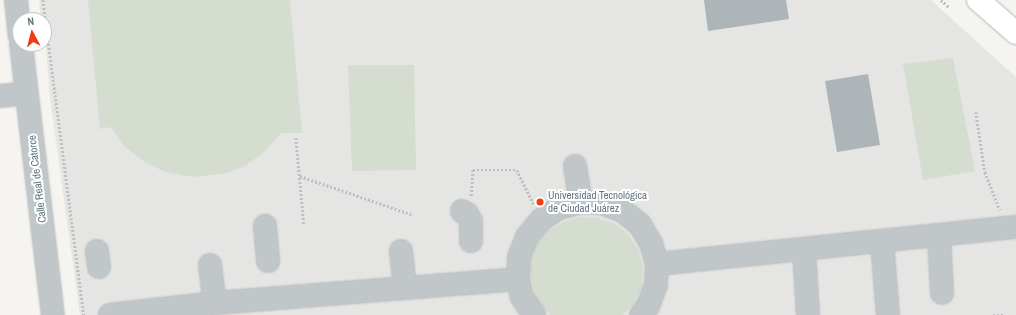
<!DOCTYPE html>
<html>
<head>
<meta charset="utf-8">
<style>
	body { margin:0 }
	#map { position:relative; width:1016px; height:315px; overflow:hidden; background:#f5f4f0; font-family:"Archivo Narrow",sans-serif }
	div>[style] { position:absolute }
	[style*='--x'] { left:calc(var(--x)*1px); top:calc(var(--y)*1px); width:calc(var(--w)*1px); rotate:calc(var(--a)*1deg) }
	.built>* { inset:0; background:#e5e6e3 }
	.green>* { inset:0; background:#d5dcd0 }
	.building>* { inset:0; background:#adb5b9 }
	.path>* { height:2.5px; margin-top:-1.25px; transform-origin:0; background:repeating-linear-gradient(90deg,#bdbfc1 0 2px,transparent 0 4px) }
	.roads { filter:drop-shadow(0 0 1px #b4b9bc) drop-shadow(0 0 1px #b4b9bc) }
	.minor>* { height:22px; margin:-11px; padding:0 11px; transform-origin:11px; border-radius:11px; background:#c1c6c8 }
	.major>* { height:22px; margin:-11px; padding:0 11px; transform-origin:11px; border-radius:11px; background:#fff }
	.dots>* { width:11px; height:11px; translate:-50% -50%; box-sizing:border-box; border:2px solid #fff; border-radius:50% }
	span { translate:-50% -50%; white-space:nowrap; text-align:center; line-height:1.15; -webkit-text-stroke:4px #fff; paint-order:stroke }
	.street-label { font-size:11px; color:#617683 }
	.poi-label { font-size:11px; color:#617683 }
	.left { translate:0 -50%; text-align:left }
	.north { position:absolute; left:12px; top:12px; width:40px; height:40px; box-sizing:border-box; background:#fff; border:1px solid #c0c8cd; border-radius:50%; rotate:353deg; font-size:11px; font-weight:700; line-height:16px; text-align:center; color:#617683 }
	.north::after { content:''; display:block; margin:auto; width:14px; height:18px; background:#f13b13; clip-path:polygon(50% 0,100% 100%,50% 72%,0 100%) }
</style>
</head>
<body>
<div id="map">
	<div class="built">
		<div style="clip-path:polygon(39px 0,931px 0,1016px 77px,1016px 315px,80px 315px,50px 98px,44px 20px,41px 20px)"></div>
	</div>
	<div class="green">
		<div style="clip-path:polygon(88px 0,290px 0,302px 133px,281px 133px,263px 153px,245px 166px,227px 173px,193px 177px,165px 172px,143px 161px,124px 146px,111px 127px,100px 129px)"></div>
		<div style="clip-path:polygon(953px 58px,975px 171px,923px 180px,903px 64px)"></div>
		<div style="clip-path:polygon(348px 65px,414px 65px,416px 170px,352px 171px)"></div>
		<div style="clip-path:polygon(580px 217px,598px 218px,615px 224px,628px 234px,638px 249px,643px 266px,642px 286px,634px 304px,623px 315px,550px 315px,536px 298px,531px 279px,531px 262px,537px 245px,548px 231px,563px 222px)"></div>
	</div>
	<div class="building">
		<div style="clip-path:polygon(704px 0,786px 0,789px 19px,708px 31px)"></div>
		<div style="clip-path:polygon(868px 74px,880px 145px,837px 152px,825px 81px)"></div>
	</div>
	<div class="path">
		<div style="--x:43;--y:0;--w:318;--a:82.6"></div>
		<div style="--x:941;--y:0;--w:12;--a:42"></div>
		<div style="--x:976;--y:112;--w:61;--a:81.5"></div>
		<div style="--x:985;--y:172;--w:41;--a:68.5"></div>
		<div style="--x:296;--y:138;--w:86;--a:84.7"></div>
		<div style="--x:300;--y:176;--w:120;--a:19"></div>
		<div style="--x:471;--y:196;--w:26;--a:-86"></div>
		<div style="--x:473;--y:170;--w:44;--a:0"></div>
		<div style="--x:517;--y:170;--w:39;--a:64"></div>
		<div style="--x:993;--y:315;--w:12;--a:0"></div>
	</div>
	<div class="roads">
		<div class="minor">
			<div style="--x:16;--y:0;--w:36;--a:84"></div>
			<div style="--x:21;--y:44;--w:273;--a:83.3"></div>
			<div style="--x:0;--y:96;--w:27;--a:-6"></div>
			<div style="--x:575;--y:166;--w:36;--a:81"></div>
			<div style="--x:462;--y:211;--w:6;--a:31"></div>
			<div style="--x:467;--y:214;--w:8;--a:60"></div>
			<div style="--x:471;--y:221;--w:20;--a:90"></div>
			<div style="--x:265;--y:226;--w:35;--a:85"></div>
			<div style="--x:939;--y:235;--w:58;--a:87"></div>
			<div style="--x:882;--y:241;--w:74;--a:85.4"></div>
			<div style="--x:804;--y:249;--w:66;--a:86.5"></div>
			<div style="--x:97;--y:251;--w:16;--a:83"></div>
			<div style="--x:401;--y:251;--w:36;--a:84"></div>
			<div style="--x:657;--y:264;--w:361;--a:-5.9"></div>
			<div style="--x:210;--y:265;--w:38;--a:83"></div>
			<div style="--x:110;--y:315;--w:106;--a:-6.5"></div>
			<div style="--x:215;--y:303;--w:304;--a:-4.5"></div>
			<div style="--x:534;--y:315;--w:22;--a:-124"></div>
			<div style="--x:522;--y:297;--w:18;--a:-103"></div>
			<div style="--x:518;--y:279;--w:22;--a:-87"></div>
			<div style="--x:519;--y:257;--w:22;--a:-68"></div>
			<div style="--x:527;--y:237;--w:22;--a:-51"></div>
			<div style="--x:541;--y:220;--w:22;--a:-34"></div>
			<div style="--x:559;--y:208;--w:23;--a:-15"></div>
			<div style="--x:581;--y:202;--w:21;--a:3"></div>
			<div style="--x:602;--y:203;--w:22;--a:21"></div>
			<div style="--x:623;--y:211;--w:22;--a:39"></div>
			<div style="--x:640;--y:225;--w:21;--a:59"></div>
			<div style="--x:651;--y:243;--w:22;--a:74"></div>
			<div style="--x:657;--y:264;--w:21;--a:93"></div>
			<div style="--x:656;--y:285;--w:22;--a:111"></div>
			<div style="--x:648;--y:306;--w:11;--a:128"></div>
		</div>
		<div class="major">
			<div style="--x:978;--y:0;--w:50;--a:41"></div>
		</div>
	</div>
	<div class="dots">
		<div style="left:540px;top:202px;background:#f13b13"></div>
	</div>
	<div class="street-label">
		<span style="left:37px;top:179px;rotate:-97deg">Calle Real de Catorce</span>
	</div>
	<div class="poi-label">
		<span class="left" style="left:548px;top:202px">Universidad Tecnológica<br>de Ciudad Juárez</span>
	</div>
	<div class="north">N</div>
</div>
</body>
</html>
